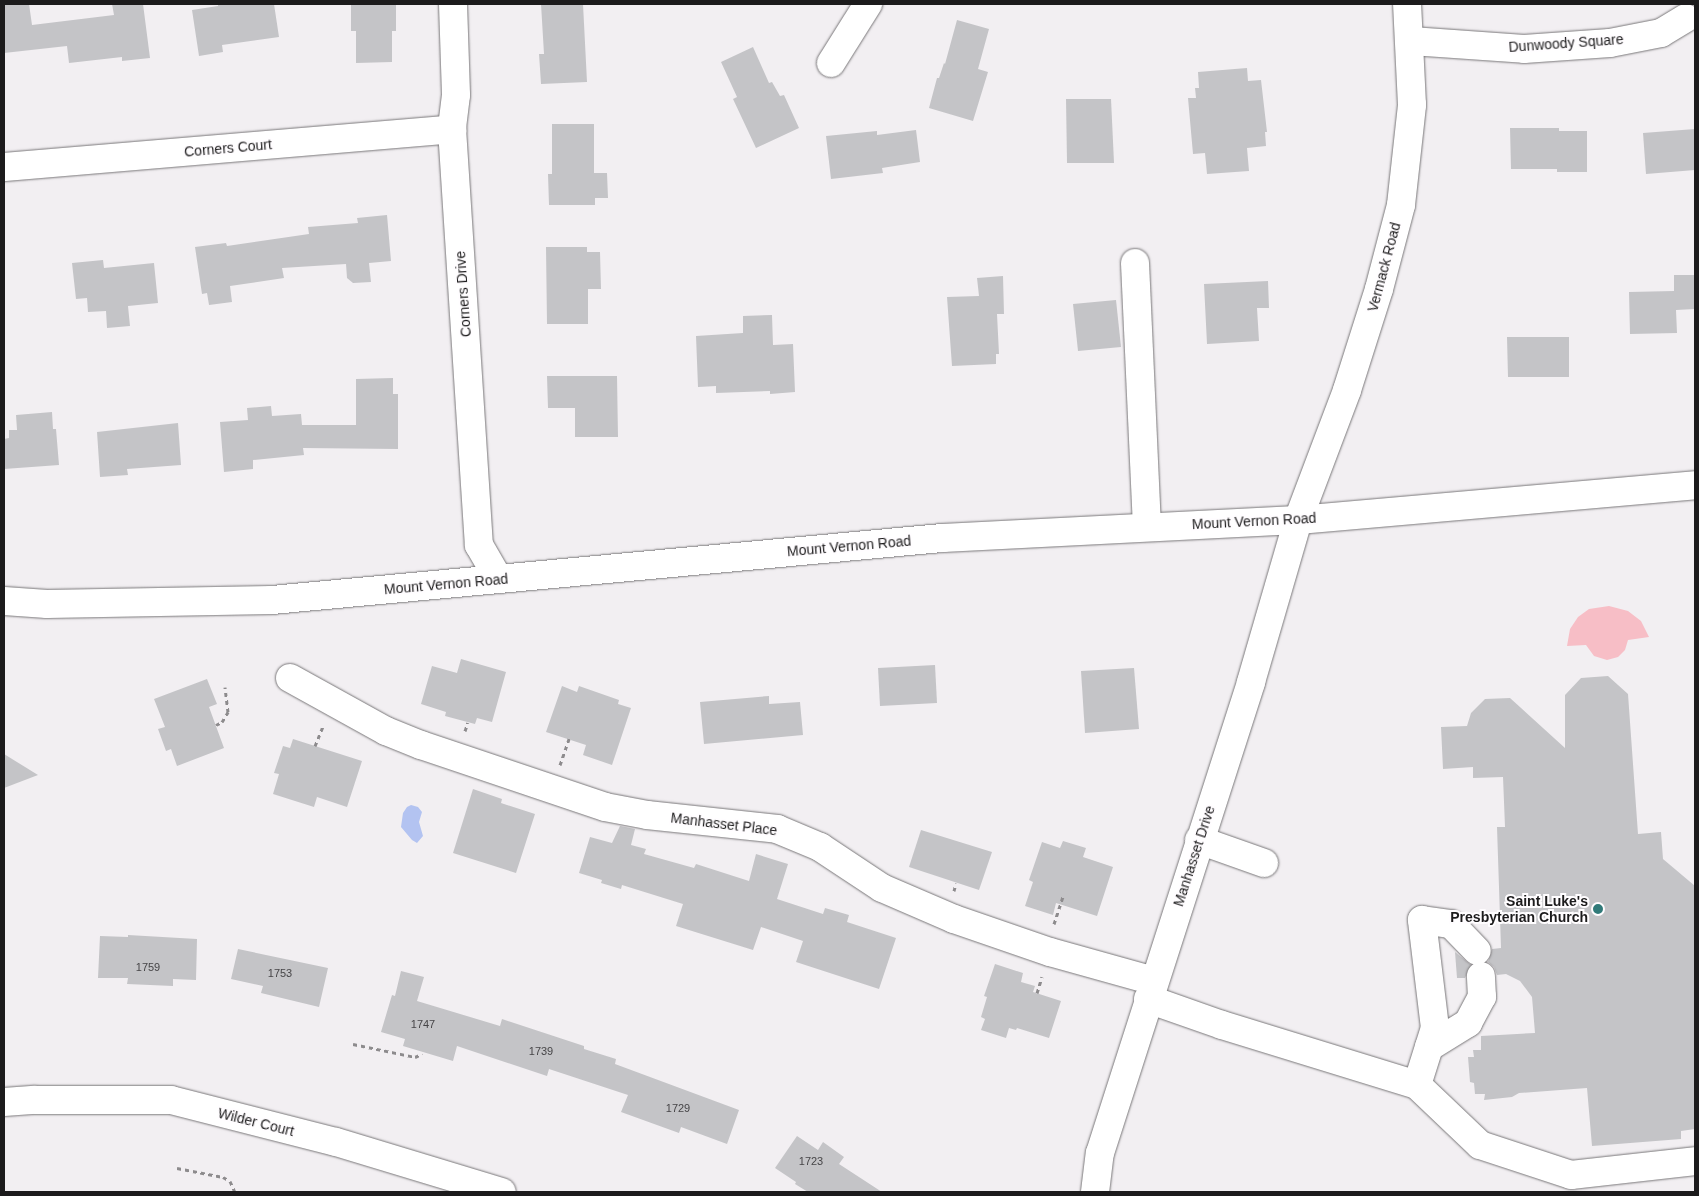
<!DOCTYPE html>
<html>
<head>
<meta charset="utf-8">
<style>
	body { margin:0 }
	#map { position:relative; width:1699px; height:1196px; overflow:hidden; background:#f2eff2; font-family:Helvetica,sans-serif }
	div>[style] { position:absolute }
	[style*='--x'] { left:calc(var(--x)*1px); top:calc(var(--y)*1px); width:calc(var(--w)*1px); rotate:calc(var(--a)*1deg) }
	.green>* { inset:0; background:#f7bec6 }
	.water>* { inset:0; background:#b3c3f1 }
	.building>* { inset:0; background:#c4c4c7 }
	.path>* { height:3px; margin-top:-1.5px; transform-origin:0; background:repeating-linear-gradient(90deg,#8d8b8d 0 4px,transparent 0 8px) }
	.roads { filter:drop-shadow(0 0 1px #797779) drop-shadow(0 0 1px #797779) }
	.minor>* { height:28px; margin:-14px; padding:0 14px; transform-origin:14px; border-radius:14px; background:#fff }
	.major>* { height:28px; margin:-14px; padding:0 14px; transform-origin:14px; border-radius:14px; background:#fff }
	.dots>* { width:14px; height:14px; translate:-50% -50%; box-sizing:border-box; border:2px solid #fffdff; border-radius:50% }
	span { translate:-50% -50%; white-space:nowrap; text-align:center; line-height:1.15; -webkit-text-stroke:4px #fffdff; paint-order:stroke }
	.number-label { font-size:11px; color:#464547 }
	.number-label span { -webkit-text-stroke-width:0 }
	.street-label { font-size:14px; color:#1c1b1c }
	.poi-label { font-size:14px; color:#1c1b1c; font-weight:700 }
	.right { translate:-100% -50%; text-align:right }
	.frame { position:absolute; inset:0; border:5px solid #1c1b1c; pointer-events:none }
</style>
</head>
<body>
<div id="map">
	<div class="green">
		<div style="clip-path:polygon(1609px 606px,1628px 611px,1641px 621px,1649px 637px,1628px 640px,1625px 650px,1618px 657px,1607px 660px,1594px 656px,1586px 645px,1567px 646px,1570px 629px,1578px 617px,1589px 609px)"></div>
	</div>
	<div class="water">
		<div style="clip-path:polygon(411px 805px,418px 807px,422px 812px,419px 822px,423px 836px,417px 843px,412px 840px,401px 827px,403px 813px,407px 807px)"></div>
	</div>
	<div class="building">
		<div style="clip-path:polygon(4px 4px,29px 4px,32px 25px,114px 15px,112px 4px,143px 4px,150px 58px,122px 61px,122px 57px,69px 63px,67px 46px,4px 53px)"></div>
		<div style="clip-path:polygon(218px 4px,274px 4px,279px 37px,222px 45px,223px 52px,199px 56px,192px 10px,218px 6px)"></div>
		<div style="clip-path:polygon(351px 4px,396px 4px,396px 31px,392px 31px,392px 62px,356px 63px,356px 31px,351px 31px)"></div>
		<div style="clip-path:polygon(541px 4px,583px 4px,587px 82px,541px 84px,539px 54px,544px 54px)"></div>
		<div style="clip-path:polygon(957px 20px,989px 29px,978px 69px,988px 72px,973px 121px,929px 108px,937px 78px,939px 78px,944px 63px,945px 64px)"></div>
		<div style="clip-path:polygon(753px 47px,769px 83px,772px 82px,780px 96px,784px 95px,799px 128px,756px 148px,733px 99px,737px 97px,721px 62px)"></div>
		<div style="clip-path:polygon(1247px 68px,1248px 81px,1261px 80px,1267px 132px,1265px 132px,1266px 146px,1247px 148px,1249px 171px,1207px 174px,1205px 153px,1193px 154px,1188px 98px,1196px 98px,1195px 88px,1199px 88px,1198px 72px)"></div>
		<div style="clip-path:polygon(1066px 99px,1111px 99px,1114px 163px,1067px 163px)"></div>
		<div style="clip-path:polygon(552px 124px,594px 124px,594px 173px,607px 173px,608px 198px,595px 198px,595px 205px,549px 205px,548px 174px,552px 174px)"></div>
		<div style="clip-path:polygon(1510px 128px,1559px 128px,1559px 131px,1587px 131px,1587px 172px,1557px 172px,1557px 169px,1511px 169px)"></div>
		<div style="clip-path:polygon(1695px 129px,1695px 170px,1646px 174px,1643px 133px)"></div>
		<div style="clip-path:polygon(916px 130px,920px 162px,882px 168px,883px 173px,831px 179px,826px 136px,877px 131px,877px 135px)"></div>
		<div style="clip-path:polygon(387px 215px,391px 261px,369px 263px,371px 282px,353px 283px,347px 278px,346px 264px,282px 268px,284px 278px,230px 286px,232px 302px,209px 305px,207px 293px,202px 294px,195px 247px,226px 243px,227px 246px,309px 234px,308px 227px,358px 223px,357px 218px)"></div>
		<div style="clip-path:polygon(546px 247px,587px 247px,587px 252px,600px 252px,601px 289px,588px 289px,588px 324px,547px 324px)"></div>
		<div style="clip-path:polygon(103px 260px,104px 268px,154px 263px,158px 303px,128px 306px,130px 326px,107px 328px,106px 311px,88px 312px,87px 298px,76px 299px,72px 263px)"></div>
		<div style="clip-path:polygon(1674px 275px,1695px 275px,1695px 309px,1676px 310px,1677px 333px,1630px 334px,1629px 292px,1674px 291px)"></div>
		<div style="clip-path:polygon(1003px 276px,1004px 314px,997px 314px,999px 354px,996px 354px,996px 364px,952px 366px,947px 297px,979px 296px,977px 278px)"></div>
		<div style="clip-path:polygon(1268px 281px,1269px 308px,1257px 308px,1259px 341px,1207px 344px,1204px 284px)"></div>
		<div style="clip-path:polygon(1116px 300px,1121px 347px,1078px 351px,1073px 304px)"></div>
		<div style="clip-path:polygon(772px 315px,773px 345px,793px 344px,795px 392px,770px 394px,770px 391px,716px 393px,716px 386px,698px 387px,696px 336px,743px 333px,743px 316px)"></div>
		<div style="clip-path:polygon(1507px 337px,1569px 337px,1569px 377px,1508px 377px)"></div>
		<div style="clip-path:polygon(547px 376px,617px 376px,618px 437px,575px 437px,575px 408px,548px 408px)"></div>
		<div style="clip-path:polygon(393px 378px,393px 394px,398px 394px,398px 449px,303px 448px,304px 455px,253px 460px,253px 469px,224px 472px,220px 422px,248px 420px,247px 408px,271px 406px,272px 416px,301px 414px,302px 425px,356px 425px,356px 379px)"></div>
		<div style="clip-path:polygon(52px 412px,53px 429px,56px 429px,59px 465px,4px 469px,4px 439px,9px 438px,9px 430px,17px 430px,16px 415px)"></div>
		<div style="clip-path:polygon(178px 423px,181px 465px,127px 469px,128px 475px,100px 477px,97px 432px)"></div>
		<div style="clip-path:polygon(461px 659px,506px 672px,492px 722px,477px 718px,475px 724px,445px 716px,446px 712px,421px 704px,432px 666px,457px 673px)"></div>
		<div style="clip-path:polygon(935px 665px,937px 703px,880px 706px,878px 668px)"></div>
		<div style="clip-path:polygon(1134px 668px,1139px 729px,1085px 733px,1081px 671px)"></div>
		<div style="clip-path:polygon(1608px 676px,1628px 694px,1638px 834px,1661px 832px,1663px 859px,1695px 886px,1695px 1129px,1681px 1131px,1681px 1139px,1592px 1146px,1587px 1088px,1519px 1093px,1512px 1097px,1484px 1100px,1485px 1094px,1475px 1094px,1474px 1083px,1470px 1082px,1468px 1057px,1474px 1057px,1473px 1050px,1481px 1050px,1481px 1036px,1535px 1033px,1532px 997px,1520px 981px,1506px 974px,1497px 975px,1494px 967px,1488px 962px,1492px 949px,1501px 948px,1497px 827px,1505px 827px,1503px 777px,1473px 778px,1473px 767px,1443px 769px,1441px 727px,1467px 726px,1471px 713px,1485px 699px,1510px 698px,1565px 748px,1565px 695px,1581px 678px)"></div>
		<div style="clip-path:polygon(207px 679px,217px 704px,209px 707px,224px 748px,177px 766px,171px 749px,166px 751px,158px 729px,165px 727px,154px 699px)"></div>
		<div style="clip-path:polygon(562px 686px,577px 692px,579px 686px,619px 700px,618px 704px,631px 708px,612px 765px,583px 755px,586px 745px,546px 732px)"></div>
		<div style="clip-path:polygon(769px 696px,769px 704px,800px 702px,803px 735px,704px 744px,700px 702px)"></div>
		<div style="clip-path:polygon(293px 739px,362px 761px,347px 807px,317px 797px,314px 807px,273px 794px,279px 774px,274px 773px,283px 746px,290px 748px)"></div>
		<div style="clip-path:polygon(4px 754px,38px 775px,4px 788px)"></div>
		<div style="clip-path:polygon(473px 789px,502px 799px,501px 803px,535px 814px,516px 873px,453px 853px)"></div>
		<div style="clip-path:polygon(620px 826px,635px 829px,631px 845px,646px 849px,644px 854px,694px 868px,696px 864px,749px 881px,756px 854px,788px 864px,777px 899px,823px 914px,825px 908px,849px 915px,847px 922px,896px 938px,879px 989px,796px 962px,803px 941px,761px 927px,753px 950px,676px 926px,683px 904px,622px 885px,621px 889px,601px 883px,602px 880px,579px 873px,590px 837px,612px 843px)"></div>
		<div style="clip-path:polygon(921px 830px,992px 852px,979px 890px,909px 867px)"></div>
		<div style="clip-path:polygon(1063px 841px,1086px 848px,1083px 857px,1113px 867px,1097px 916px,1056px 903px,1053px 915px,1025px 906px,1033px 882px,1029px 880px,1042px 842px,1060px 848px)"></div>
		<div style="clip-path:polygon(128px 935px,197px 939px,196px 980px,173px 979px,173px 986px,127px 984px,128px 978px,98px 978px,100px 936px,128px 937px)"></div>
		<div style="clip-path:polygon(238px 949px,328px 968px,319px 1007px,261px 993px,263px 986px,231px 979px)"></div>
		<div style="clip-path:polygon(1455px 952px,1471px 965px,1465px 978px,1457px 978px)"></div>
		<div style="clip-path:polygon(995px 964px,1023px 973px,1021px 982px,1035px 986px,1033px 992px,1061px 1001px,1049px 1038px,1017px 1028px,1016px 1030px,1009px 1028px,1006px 1038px,981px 1030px,985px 1019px,981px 1017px,987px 997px,984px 996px)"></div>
		<div style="clip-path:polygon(401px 971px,424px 977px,417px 1001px,500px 1026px,502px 1019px,584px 1046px,584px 1049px,616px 1059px,615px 1064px,739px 1110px,727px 1144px,681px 1127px,679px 1133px,621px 1112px,628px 1095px,549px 1069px,547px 1076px,457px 1046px,453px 1061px,403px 1046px,405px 1039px,381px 1032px,392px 995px,395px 996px)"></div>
		<div style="clip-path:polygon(797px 1136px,818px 1150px,823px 1142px,844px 1157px,839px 1164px,882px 1192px,808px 1192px,795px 1184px,796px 1182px,775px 1168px)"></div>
	</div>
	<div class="path">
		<div style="--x:216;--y:725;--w:7;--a:-27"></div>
		<div style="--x:222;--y:722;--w:12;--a:-59"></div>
		<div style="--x:228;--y:712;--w:25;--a:-97"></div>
		<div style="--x:465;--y:731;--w:9;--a:-72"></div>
		<div style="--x:315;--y:746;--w:22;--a:-68"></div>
		<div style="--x:560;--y:765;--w:28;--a:-71"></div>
		<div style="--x:954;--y:891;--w:8;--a:-76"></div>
		<div style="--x:1054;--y:924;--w:29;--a:-72"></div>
		<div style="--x:1037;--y:993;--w:17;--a:-73"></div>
		<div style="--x:353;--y:1044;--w:63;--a:11.8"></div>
		<div style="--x:415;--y:1057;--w:8;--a:-23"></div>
		<div style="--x:177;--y:1168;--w:47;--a:11.1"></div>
		<div style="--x:223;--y:1177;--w:8;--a:30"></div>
		<div style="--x:230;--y:1181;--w:12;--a:66"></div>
	</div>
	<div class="roads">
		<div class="minor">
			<div style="--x:453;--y:4;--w:91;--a:88.1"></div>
			<div style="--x:456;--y:95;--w:34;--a:97"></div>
			<div style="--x:452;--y:129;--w:417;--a:86.3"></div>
			<div style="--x:479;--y:545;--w:39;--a:60"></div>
			<div style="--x:1411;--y:41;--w:113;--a:4"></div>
			<div style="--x:1524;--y:49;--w:86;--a:-4"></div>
			<div style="--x:1610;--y:43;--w:52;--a:-11.1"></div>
			<div style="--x:1661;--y:33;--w:29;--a:-31"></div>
			<div style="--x:831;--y:63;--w:70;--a:-57.9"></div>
			<div style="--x:4;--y:167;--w:450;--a:-4.8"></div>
			<div style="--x:1135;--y:263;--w:264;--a:87.4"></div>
			<div style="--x:290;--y:678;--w:110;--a:28.9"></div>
			<div style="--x:386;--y:731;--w:38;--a:22"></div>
			<div style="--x:421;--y:745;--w:194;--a:18.6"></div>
			<div style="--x:605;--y:807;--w:43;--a:10.8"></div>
			<div style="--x:647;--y:815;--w:131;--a:6.1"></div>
			<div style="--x:777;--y:829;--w:47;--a:22.7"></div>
			<div style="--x:820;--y:847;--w:74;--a:33.5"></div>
			<div style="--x:882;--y:888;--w:78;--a:23.3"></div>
			<div style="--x:954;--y:919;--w:102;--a:19"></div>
			<div style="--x:1050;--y:952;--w:108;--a:15.6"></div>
			<div style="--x:1199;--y:840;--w:69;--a:19.5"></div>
			<div style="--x:1148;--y:999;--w:78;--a:19.4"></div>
			<div style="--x:1222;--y:1025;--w:204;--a:17.1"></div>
			<div style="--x:1417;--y:1085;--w:87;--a:43.6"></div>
			<div style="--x:1480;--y:1145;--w:96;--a:18.2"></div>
			<div style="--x:1571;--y:1175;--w:125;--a:-6.4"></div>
			<div style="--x:1429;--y:1047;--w:46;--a:-31.6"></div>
			<div style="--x:1468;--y:1023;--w:30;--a:-62"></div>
			<div style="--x:1482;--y:997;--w:21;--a:-93"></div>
			<div style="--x:1417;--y:1085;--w:60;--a:-72.5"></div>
			<div style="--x:1435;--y:1028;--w:109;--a:-96.9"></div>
			<div style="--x:1422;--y:920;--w:29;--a:8"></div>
			<div style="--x:1451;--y:924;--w:37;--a:46"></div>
			<div style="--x:4;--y:1102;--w:31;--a:-4"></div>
			<div style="--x:35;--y:1100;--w:136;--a:0"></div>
			<div style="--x:171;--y:1100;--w:170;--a:14.3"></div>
			<div style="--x:336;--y:1142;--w:173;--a:16.8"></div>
			<div style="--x:1095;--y:1192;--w:39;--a:-83"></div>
			<div style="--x:1100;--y:1153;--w:495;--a:-72.2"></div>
			<div style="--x:1251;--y:682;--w:169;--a:-73.8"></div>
			<div style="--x:1298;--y:520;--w:139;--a:-69.3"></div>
			<div style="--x:1347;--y:390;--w:106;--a:-72.4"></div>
			<div style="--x:1379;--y:289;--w:87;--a:-75.3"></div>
			<div style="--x:1401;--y:205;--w:101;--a:-83.7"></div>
			<div style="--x:1412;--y:105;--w:101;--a:-92.8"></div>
		</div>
		<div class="major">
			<div style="--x:4;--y:601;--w:43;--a:4"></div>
			<div style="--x:47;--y:604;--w:225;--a:-1"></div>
			<div style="--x:272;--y:600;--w:673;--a:-5.29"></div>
			<div style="--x:942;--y:538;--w:356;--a:-2.9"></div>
			<div style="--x:1298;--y:520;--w:399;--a:-5"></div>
		</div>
	</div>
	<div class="dots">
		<div style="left:1598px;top:909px;background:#317a79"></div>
	</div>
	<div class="number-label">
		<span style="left:148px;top:967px">1759</span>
		<span style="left:280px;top:973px">1753</span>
		<span style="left:423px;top:1024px">1747</span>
		<span style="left:541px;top:1051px">1739</span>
		<span style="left:678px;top:1108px">1729</span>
		<span style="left:811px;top:1161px">1723</span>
	</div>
	<div class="street-label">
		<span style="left:1566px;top:43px;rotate:-4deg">Dunwoody Square</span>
		<span style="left:228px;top:148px;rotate:-5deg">Corners Court</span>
		<span style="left:1384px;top:267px;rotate:-75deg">Vermack Road</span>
		<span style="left:463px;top:294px;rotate:-94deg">Corners Drive</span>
		<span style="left:1254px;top:521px;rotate:-3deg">Mount Vernon Road</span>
		<span style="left:849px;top:546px;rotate:-5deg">Mount Vernon Road</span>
		<span style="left:446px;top:584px;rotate:-5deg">Mount Vernon Road</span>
		<span style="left:724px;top:824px;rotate:7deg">Manhasset Place</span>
		<span style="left:1194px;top:856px;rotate:-72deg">Manhasset Drive</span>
		<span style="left:256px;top:1122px;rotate:14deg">Wilder Court</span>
	</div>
	<div class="poi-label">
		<span class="right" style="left:1588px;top:909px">Saint Luke's<br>Presbyterian Church</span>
	</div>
	<div class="frame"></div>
</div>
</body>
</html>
